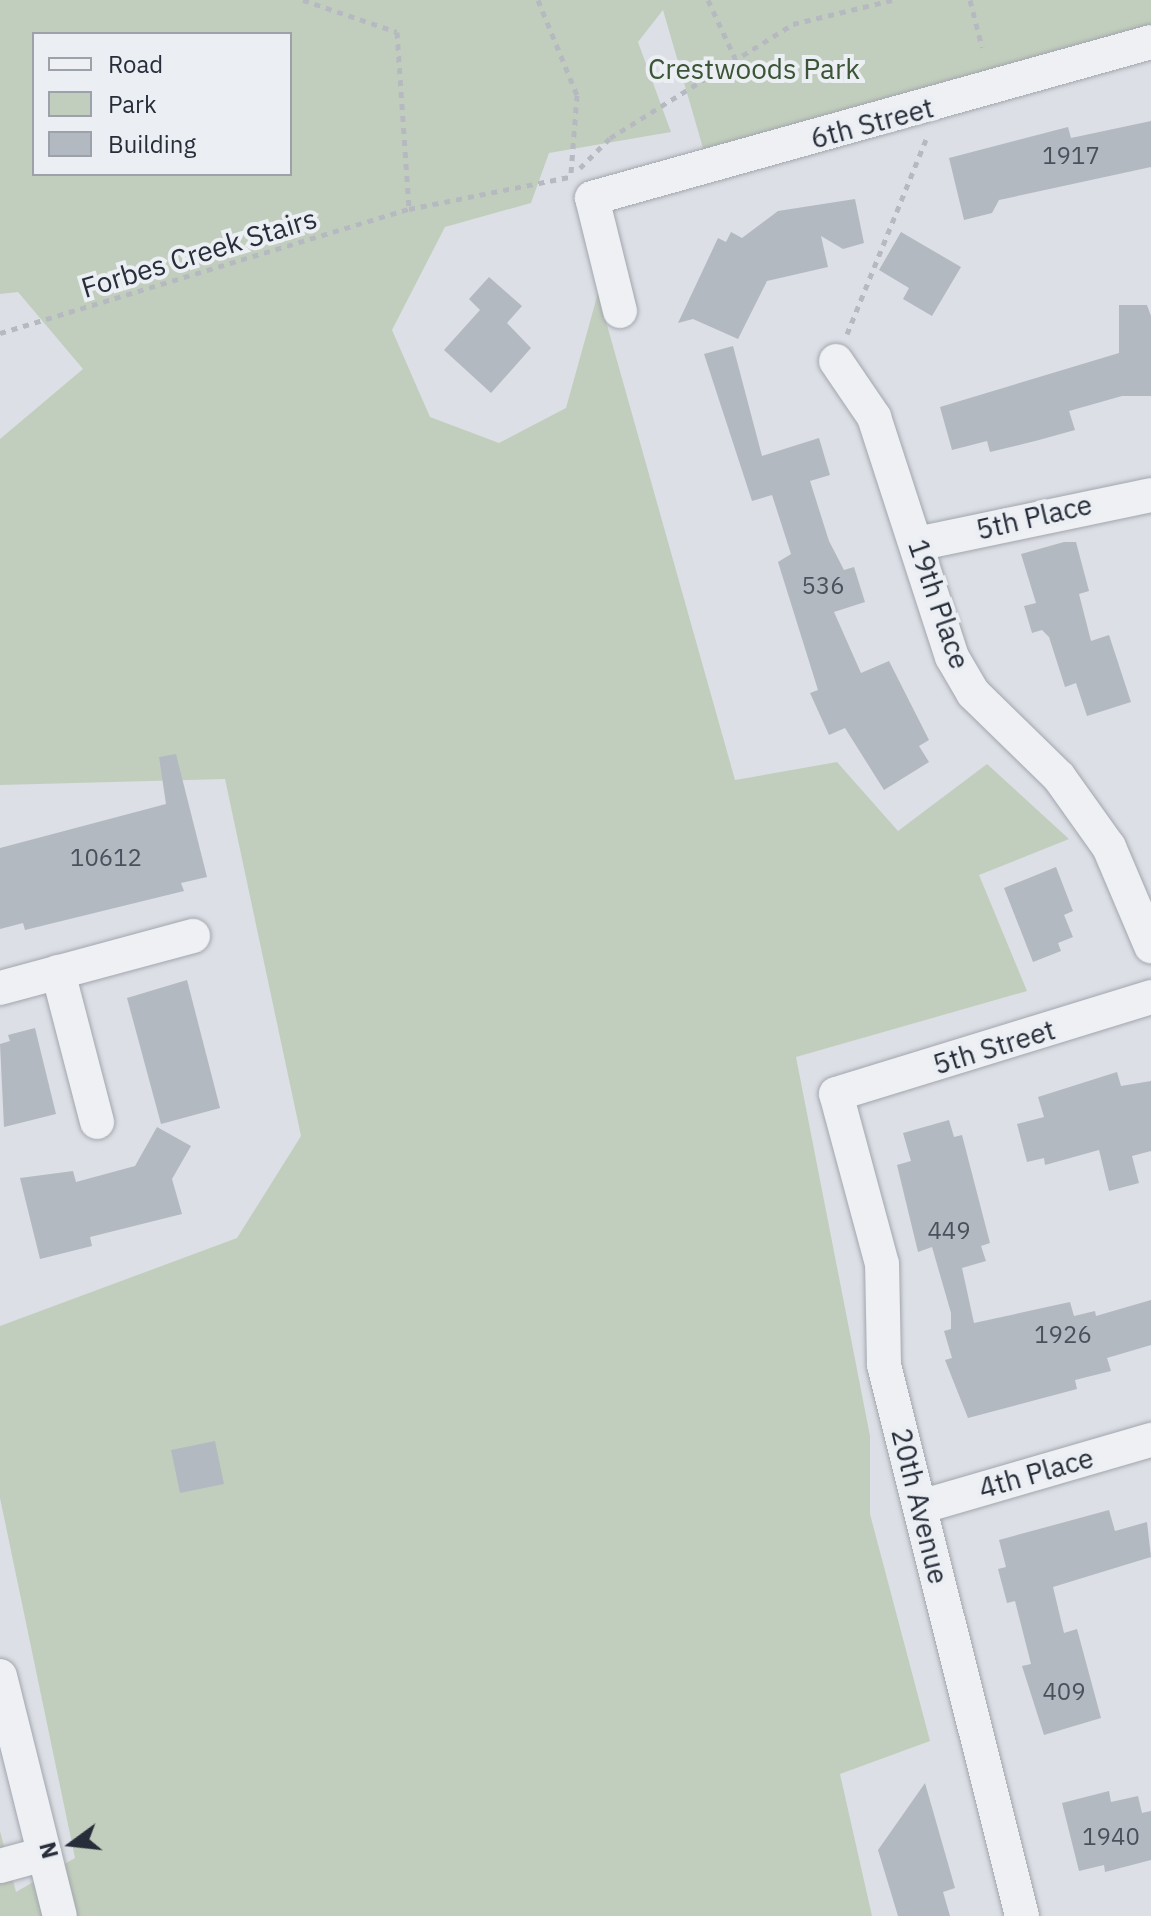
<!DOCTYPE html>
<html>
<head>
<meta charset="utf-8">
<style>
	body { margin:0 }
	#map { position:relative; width:1151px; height:1916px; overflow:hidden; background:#dcdfe5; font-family:"IBM Plex Sans",sans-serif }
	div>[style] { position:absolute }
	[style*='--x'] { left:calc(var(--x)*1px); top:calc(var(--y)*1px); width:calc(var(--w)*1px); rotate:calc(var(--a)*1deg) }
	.green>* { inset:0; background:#c2cebd }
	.building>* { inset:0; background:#b3b9c1 }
	.path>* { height:5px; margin-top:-2.5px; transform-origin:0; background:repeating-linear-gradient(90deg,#b6bac0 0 6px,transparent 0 12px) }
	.roads { filter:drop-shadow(0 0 2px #a2a6ae) drop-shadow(0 0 2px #a2a6ae) }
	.minor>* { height:34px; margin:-17px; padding:0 17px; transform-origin:17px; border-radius:17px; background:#eef0f4 }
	span { translate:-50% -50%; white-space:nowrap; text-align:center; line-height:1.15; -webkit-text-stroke:8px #ebeef3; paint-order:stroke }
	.number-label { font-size:24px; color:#4a515c }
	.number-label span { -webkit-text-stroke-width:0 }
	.park-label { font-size:28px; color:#3b5535 }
	.street-label { font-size:28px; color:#272e3a }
	.legend { position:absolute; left:32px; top:32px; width:260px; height:144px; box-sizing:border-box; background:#ebeef3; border:2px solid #9da1a9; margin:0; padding:10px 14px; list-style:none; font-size:24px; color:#272e3a }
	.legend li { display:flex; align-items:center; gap:16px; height:40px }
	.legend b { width:40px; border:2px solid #9da1a9 }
	.north { position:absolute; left:32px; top:1804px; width:80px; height:80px; -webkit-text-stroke:6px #ebeef3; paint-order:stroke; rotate:255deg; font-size:22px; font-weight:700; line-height:32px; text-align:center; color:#272e3a }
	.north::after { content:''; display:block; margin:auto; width:28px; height:36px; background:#272e3a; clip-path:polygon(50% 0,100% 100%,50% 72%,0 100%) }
</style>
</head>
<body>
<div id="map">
	<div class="green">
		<div style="clip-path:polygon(evenodd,0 0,1151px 0,1151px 28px,705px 155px,663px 10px,638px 42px,671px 132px,549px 153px,531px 203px,445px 227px,392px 330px,430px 417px,499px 443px,566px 408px,598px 293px,735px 780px,837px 762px,898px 831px,987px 764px,1069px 839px,979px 875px,1027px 991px,796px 1057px,870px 1436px,870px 1514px,930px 1741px,840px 1774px,872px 1916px,0 1916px,0 1831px,16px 1892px,75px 1858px,0 1498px,0 1326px,237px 1238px,301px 1136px,225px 779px,0 785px,0 439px,83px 369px,18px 292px,0 294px,0 0,34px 34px,290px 34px,290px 174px,34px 174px,34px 34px)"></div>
	</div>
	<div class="building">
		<div style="clip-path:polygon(1151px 121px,1151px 167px,999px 200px,992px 213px,964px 220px,949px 158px,1068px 127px,1071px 138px)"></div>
		<div style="clip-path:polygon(855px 199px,864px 243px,843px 249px,821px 236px,828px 267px,767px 281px,738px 339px,693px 319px,678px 323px,718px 238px,726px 242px,731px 232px,742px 238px,778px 211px)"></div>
		<div style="clip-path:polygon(901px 232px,961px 267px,932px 316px,903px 299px,909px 288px,879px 270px)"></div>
		<div style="clip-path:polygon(489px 277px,522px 306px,507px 323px,531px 348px,491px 393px,444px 350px,480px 310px,469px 299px)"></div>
		<div style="clip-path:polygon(1119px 305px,1147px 305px,1151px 316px,1151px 396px,1122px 396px,1069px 411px,1075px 430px,1039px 440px,990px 452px,987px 441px,952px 450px,940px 407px,1119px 353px)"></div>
		<div style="clip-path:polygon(733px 346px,762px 456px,819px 438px,830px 475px,810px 481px,829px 541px,844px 570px,854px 567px,865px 602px,834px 612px,861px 673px,889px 661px,929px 740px,919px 746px,929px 762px,884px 790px,845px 728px,829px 735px,810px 693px,818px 690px,778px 562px,791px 554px,772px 495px,752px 501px,704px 354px)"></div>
		<div style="clip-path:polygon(1064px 542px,1076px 542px,1089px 591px,1079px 594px,1091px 641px,1109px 635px,1131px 702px,1087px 716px,1076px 683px,1065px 687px,1049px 637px,1042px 630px,1032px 633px,1024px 606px,1036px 603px,1021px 554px)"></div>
		<div style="clip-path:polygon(176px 754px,207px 877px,181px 883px,184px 891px,25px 930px,23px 923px,0 929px,0 848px,166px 804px,159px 757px)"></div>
		<div style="clip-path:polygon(1056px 867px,1073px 911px,1064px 915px,1073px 937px,1058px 943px,1061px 951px,1033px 962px,1004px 888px)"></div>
		<div style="clip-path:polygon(187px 980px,220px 1108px,161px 1124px,127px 998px)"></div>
		<div style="clip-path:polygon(35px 1028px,56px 1114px,4px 1127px,0 1044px,10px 1041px,8px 1035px)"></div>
		<div style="clip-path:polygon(1117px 1072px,1121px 1086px,1151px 1081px,1151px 1151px,1132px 1156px,1139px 1183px,1109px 1191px,1099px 1150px,1045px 1165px,1044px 1158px,1027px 1162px,1017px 1124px,1044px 1117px,1038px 1097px)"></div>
		<div style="clip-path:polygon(949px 1120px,954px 1137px,962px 1135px,990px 1243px,981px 1246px,986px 1261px,962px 1268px,974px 1323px,1070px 1302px,1074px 1316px,1095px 1311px,1096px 1316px,1151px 1300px,1151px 1345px,1107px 1358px,1111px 1371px,1075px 1380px,1077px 1389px,968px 1418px,945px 1360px,952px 1358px,944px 1331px,951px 1329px,951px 1313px,932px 1247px,918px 1252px,897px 1165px,911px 1161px,903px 1133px)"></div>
		<div style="clip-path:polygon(157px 1127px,191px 1146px,172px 1179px,182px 1214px,90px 1237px,92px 1246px,40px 1259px,20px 1178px,73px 1171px,76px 1182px,135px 1166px)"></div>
		<div style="clip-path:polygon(215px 1441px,224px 1484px,180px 1493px,171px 1450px)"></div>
		<div style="clip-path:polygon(1109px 1510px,1115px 1531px,1147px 1522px,1151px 1557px,1053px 1587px,1064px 1633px,1077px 1629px,1101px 1718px,1044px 1735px,1022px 1666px,1031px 1664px,1015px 1601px,1007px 1603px,998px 1569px,1006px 1567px,999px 1540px)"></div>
		<div style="clip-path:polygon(925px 1783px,955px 1888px,943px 1892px,950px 1916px,898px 1916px,878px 1850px)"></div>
		<div style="clip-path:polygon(1109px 1791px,1111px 1802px,1138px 1796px,1142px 1813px,1151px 1811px,1151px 1860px,1105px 1872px,1104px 1865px,1079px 1871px,1062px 1803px)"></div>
	</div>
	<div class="path">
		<div style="--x:303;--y:0;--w:99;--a:18.8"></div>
		<div style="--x:397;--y:32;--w:177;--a:86.1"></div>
		<div style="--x:538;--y:0;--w:103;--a:67.7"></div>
		<div style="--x:577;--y:95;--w:78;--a:94.4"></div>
		<div style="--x:708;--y:0;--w:64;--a:65"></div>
		<div style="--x:970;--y:0;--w:49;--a:75.7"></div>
		<div style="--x:580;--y:168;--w:42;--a:-45"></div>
		<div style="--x:610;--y:138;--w:216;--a:-31.9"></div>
		<div style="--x:793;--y:24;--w:102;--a:-13.6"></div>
		<div style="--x:0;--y:333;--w:427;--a:-16.9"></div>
		<div style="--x:409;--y:209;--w:163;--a:-11.3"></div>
		<div style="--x:847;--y:334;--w:210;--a:-67.9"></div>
	</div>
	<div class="roads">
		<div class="minor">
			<div style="--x:620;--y:311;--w:116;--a:-103.9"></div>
			<div style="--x:592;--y:198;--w:580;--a:-15.59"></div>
			<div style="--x:836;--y:361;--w:68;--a:55.8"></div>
			<div style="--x:874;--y:417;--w:252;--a:72"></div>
			<div style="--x:952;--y:657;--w:42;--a:59.7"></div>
			<div style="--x:973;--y:693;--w:120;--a:44.3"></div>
			<div style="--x:1059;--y:777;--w:86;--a:54.5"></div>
			<div style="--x:1109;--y:847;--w:108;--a:67"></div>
			<div style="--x:917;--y:544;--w:239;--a:-11.8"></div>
			<div style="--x:58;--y:972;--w:155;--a:75.4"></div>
			<div style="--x:0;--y:988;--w:200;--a:-15.1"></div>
			<div style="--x:920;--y:1507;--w:241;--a:-16.2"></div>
			<div style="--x:0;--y:1676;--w:247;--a:76"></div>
			<div style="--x:0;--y:1866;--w:46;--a:-15.3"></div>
			<div style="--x:1022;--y:1916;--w:568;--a:-104.06"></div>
			<div style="--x:884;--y:1365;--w:101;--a:-91.1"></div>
			<div style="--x:882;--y:1264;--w:176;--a:-105.1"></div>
			<div style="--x:836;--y:1094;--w:330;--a:-17.1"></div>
		</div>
	</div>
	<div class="number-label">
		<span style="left:1071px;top:156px">1917</span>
		<span style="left:823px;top:586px">536</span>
		<span style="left:106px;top:858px">10612</span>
		<span style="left:949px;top:1231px">449</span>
		<span style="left:1063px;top:1335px">1926</span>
		<span style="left:1064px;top:1692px">409</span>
		<span style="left:1111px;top:1837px">1940</span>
	</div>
	<div class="park-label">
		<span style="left:754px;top:69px">Crestwoods Park</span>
	</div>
	<div class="street-label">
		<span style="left:872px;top:123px;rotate:-15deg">6th Street</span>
		<span style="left:199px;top:253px;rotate:-17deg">Forbes Creek Stairs</span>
		<span style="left:1034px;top:517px;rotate:-13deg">5th Place</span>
		<span style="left:939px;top:604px;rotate:71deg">19th Place</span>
		<span style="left:994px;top:1047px;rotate:-17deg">5th Street</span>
		<span style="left:1036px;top:1473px;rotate:-16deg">4th Place</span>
		<span style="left:920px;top:1506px;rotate:76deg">20th Avenue</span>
	</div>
	<ul class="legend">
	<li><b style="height:10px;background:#eef0f4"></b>Road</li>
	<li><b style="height:22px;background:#c2cebd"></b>Park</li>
	<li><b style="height:22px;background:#b3b9c1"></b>Building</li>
	</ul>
	<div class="north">N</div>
</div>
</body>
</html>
